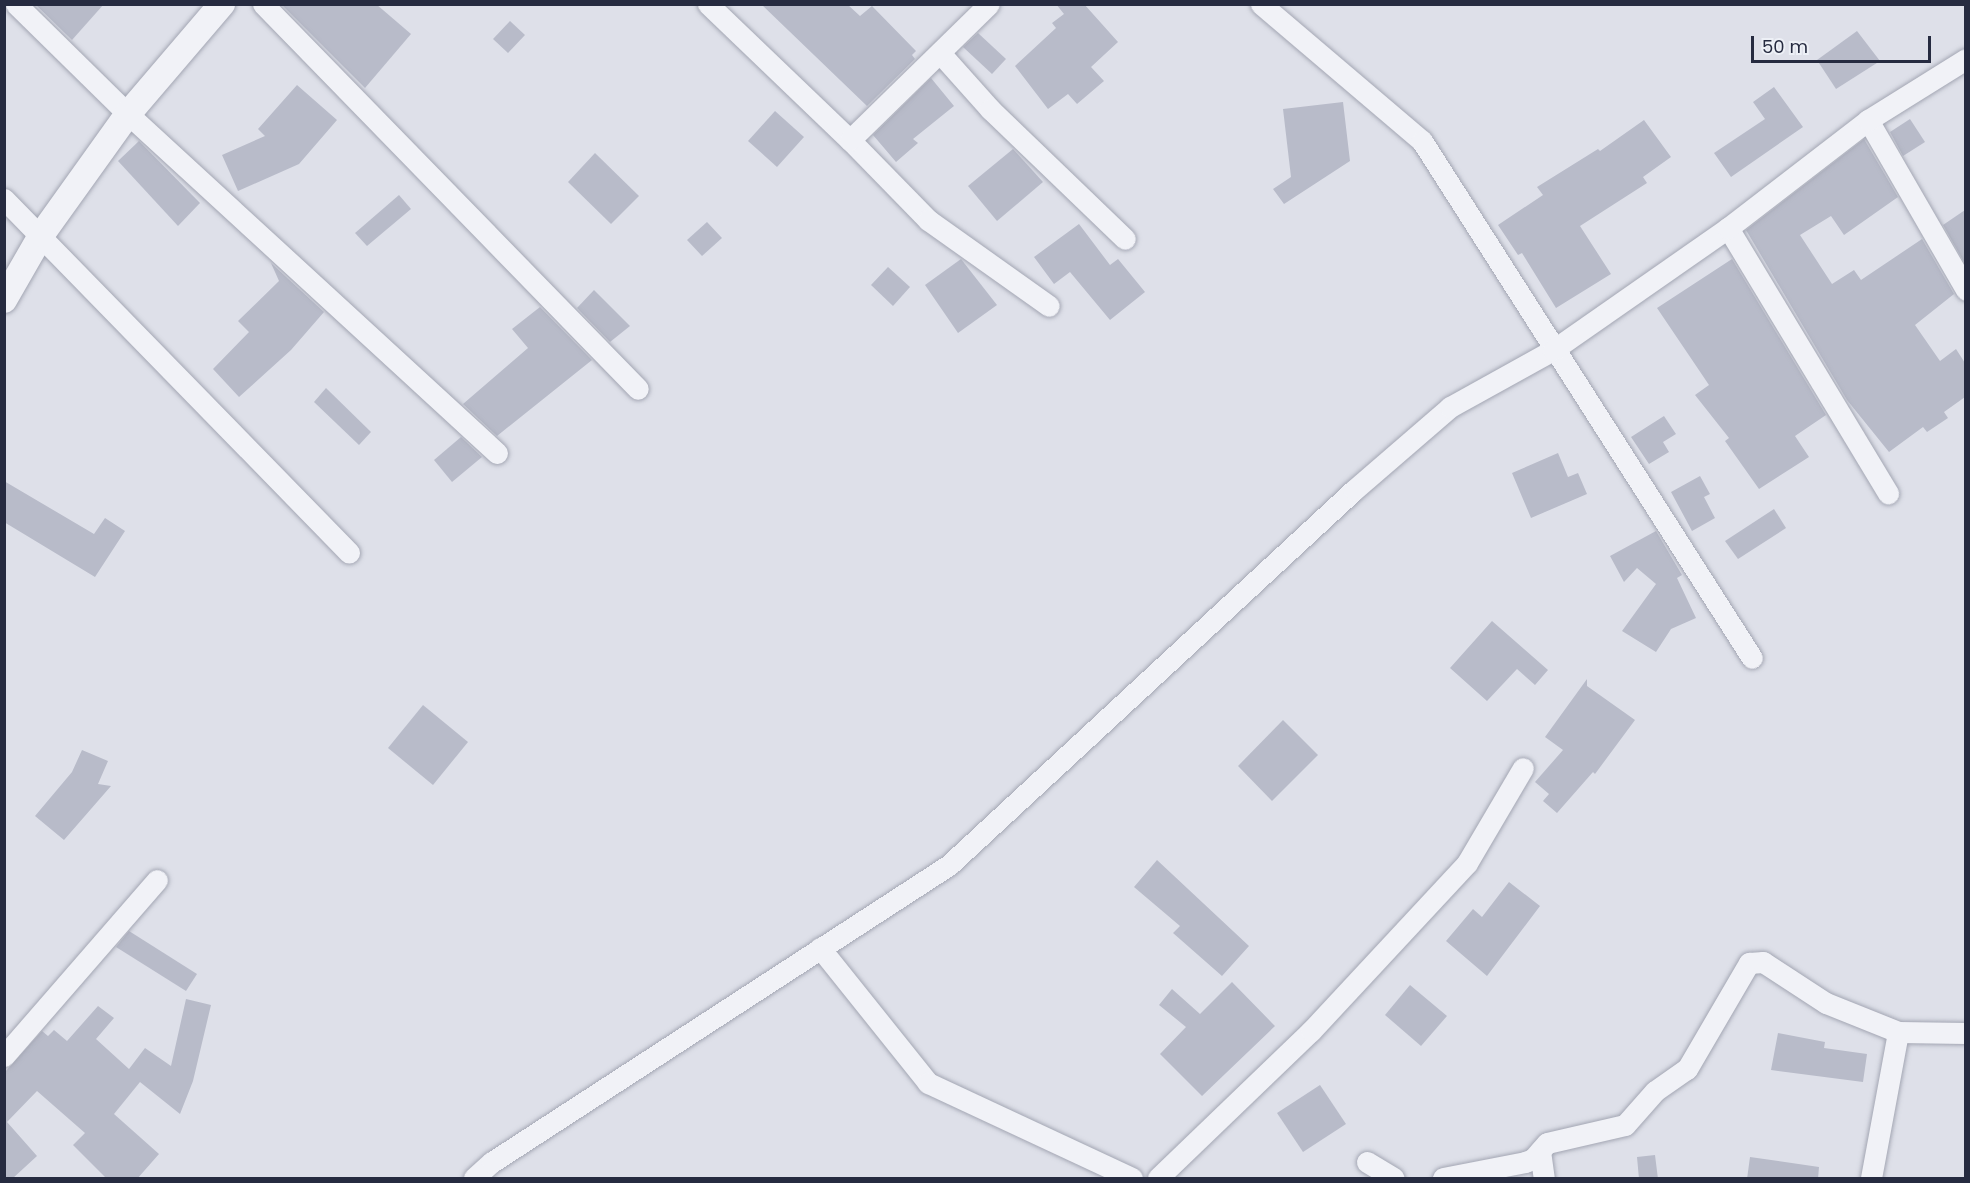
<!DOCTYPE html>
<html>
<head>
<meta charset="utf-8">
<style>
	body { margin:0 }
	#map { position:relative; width:1970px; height:1183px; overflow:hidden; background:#dee0e9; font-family:Poppins,sans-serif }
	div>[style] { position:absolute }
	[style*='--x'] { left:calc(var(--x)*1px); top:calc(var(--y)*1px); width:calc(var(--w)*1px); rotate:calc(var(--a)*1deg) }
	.building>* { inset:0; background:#b8bbc9 }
	.roads { filter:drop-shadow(0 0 2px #a3a6b3) drop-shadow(0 0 2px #a3a6b3) }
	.minor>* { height:21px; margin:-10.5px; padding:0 10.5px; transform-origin:10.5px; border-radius:10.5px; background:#f1f2f7 }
	.tertiary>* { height:26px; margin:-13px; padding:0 13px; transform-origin:13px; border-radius:13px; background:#f1f2f7 }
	span { translate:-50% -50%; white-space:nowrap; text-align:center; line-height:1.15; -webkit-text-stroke:4.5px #edf0f6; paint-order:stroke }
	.frame { position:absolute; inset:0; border:6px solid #262b40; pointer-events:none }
	.scale { position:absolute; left:1751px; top:36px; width:180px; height:27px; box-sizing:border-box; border:3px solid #262b40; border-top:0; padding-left:8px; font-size:18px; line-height:21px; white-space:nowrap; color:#262b40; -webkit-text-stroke:4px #edf0f6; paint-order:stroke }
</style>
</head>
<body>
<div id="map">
	<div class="building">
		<div style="clip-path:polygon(35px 4px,104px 4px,72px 40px)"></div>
		<div style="clip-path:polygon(281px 4px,376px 4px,411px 34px,365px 88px)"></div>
		<div style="clip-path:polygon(761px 4px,847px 4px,860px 16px,872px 6px,916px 51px,912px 55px,915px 59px,867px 106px)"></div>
		<div style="clip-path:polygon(1056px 4px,1084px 4px,1118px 42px,1091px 67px,1104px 81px,1077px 104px,1068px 94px,1048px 109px,1015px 66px,1056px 28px,1052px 23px,1064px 14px)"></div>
		<div style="clip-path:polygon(510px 21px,525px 35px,508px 53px,493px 39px)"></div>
		<div style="clip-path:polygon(1857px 31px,1880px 61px,1836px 89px,1817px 60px)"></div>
		<div style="clip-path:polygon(978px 33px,1006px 59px,992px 74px,963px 47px)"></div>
		<div style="clip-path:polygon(931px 78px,954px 106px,913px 139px,918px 143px,896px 162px,873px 135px)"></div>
		<div style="clip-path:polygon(297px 85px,337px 120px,299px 164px,238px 191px,222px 155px,265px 136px,258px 129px)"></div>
		<div style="clip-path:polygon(1774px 87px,1803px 127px,1731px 177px,1714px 153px,1765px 119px,1753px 102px)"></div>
		<div style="clip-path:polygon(1343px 102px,1350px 161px,1284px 204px,1273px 189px,1291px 177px,1283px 109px)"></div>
		<div style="clip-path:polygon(775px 111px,804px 137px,777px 167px,748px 141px)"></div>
		<div style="clip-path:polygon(1910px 119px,1925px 142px,1903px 156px,1890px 132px)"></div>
		<div style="clip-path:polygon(1644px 120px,1671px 157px,1643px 177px,1647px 183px,1580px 226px,1611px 274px,1556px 308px,1522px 253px,1518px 255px,1498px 225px,1543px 195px,1537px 187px,1598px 149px,1600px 151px)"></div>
		<div style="clip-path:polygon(1864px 139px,1898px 197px,1844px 235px,1831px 216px,1800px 235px,1832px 284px,1854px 270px,1861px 280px,1922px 239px,1954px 294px,1915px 325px,1940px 361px,1956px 349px,1965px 363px,1965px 397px,1944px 412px,1948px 418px,1927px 432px,1923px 427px,1889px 452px,1847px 400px,1746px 230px)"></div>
		<div style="clip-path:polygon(139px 141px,200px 203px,178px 226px,118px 161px)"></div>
		<div style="clip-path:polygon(1013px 149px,1043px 182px,997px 221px,968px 186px)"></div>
		<div style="clip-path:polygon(595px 153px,639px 196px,611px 224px,568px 182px)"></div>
		<div style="clip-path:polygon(399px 195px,411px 209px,367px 246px,355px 233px)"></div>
		<div style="clip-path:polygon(1965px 210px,1965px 264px,1943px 225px)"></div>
		<div style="clip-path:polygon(707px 222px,722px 238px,702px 256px,687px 240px)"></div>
		<div style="clip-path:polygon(1079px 224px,1110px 265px,1118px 259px,1145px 292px,1110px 320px,1070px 272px,1054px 284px,1034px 257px)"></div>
		<div style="clip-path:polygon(961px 259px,997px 305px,958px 333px,925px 285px)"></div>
		<div style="clip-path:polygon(1732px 259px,1826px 415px,1795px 436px,1809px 457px,1759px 489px,1725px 441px,1729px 438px,1695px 395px,1709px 385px,1657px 308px)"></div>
		<div style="clip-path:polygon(271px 263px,324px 312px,291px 350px,239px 397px,213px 369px,249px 332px,238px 321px,279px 281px)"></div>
		<div style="clip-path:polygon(888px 267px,910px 287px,893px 306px,871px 285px)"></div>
		<div style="clip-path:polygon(594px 290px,630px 326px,610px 342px,577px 308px)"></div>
		<div style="clip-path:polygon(540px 307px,592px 360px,497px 436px,463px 404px,528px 348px,512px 329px)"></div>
		<div style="clip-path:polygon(326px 388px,371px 432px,359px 445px,314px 402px)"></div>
		<div style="clip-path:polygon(1664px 416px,1676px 434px,1663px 442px,1669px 452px,1649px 464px,1631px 437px)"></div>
		<div style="clip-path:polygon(461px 437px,482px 457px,452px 482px,434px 460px)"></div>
		<div style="clip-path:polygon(1558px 453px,1568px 477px,1578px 473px,1587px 494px,1531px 518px,1512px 473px)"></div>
		<div style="clip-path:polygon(1700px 476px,1710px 494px,1704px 497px,1715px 518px,1692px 531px,1671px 492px)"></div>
		<div style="clip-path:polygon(4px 481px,94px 534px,105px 518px,125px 531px,95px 577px,4px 522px)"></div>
		<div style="clip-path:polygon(1774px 509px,1786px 528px,1738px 559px,1725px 541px)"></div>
		<div style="clip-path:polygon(1656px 531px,1682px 575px,1677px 578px,1696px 618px,1671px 629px,1656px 652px,1622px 631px,1656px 584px,1637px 568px,1624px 582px,1610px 556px)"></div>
		<div style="clip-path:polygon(1492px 621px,1548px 670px,1535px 685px,1517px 669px,1487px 701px,1450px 668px)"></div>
		<div style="clip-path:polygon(1587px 679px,1587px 686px,1635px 720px,1595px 774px,1593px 772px,1557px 813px,1543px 801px,1549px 794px,1535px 782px,1563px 750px,1545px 737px)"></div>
		<div style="clip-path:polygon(423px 705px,468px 742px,433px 785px,388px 748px)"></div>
		<div style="clip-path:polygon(1283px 720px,1318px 755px,1272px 801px,1238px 766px)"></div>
		<div style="clip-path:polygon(82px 750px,108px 761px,98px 784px,111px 786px,64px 840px,35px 816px,72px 772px)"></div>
		<div style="clip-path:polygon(1157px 860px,1249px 946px,1222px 976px,1173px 933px,1180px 926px,1134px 887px)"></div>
		<div style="clip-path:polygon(1509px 882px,1540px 906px,1487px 976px,1446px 941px,1473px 909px,1482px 917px)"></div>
		<div style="clip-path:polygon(129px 931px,197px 974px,186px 991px,116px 947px)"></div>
		<div style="clip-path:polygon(1232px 982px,1275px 1026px,1202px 1096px,1160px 1054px,1186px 1027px,1159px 1005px,1172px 989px,1200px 1014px)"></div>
		<div style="clip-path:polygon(1410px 985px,1447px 1016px,1421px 1046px,1385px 1015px)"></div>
		<div style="clip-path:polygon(186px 999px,211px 1005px,193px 1081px,180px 1114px,140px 1082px,114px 1114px,159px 1154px,137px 1179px,107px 1179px,73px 1145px,85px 1133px,37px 1091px,7px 1122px,37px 1156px,12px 1179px,4px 1179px,4px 1073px,42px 1031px,48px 1036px,54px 1030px,67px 1041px,98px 1006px,114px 1018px,96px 1039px,129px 1069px,145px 1048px,171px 1066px)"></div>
		<div style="clip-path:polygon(1778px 1033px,1825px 1042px,1824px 1048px,1867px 1054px,1863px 1082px,1771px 1070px)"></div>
		<div style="clip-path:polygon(1320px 1085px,1346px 1124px,1303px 1152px,1277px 1113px)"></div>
		<div style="clip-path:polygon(1655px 1155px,1658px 1179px,1639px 1179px,1637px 1157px)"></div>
		<div style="clip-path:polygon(1750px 1157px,1819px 1167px,1818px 1179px,1747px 1179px)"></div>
	</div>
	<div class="roads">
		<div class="minor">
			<div style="--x:16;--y:4;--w:157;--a:44.5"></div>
			<div style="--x:128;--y:114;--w:501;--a:42.57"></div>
			<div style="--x:263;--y:4;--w:537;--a:45.75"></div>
			<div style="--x:708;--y:4;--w:197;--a:43.8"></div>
			<div style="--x:850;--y:140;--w:112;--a:45.7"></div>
			<div style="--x:928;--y:220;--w:148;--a:35.4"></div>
			<div style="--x:1261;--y:4;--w:211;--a:40.4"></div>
			<div style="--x:1422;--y:141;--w:613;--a:57.45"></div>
			<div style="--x:941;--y:54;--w:74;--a:48.3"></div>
			<div style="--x:990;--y:109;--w:187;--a:43.9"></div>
			<div style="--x:1868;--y:120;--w:196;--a:60"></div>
			<div style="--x:850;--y:140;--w:194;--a:-44.4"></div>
			<div style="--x:4;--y:199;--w:494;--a:45.7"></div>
			<div style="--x:1728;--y:228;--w:310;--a:58.9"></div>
			<div style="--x:820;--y:948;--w:173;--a:51.3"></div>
			<div style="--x:928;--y:1083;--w:225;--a:25"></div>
			<div style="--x:4;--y:1056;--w:233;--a:-49"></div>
			<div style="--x:1540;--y:1151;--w:27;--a:82"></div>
			<div style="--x:1367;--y:1162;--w:31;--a:31"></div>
			<div style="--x:474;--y:1178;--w:24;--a:-42"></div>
			<div style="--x:492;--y:1162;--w:545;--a:-33.02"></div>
			<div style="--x:949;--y:865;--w:552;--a:-42.8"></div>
			<div style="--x:1354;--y:490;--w:127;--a:-40.8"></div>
			<div style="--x:1450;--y:407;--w:118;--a:-29"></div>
			<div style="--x:1553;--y:350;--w:213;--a:-34.9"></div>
			<div style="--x:1728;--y:228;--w:177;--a:-37.6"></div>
			<div style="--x:1868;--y:120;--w:115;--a:-31.9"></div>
			<div style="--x:1158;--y:1178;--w:212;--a:-43.9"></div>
			<div style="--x:1311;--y:1031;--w:229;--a:-47.1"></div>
			<div style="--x:1467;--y:863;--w:110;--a:-59.5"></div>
			<div style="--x:1443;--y:1178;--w:84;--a:-11"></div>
			<div style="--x:1525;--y:1162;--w:9;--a:-21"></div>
			<div style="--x:1533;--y:1159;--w:21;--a:-49"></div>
			<div style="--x:1547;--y:1143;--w:80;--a:-13"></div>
			<div style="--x:1625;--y:1125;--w:45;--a:-48.6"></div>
			<div style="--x:1655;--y:1091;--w:39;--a:-35"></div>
			<div style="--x:1687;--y:1069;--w:123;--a:-59.7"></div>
			<div style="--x:1749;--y:963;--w:14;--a:-4"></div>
			<div style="--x:1763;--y:962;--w:75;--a:33.1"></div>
			<div style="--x:1826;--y:1003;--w:78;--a:21.9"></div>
			<div style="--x:1898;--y:1032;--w:68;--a:0.8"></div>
			<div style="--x:1871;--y:1178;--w:148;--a:-79.5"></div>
		</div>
		<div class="tertiary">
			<div style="--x:4;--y:300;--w:76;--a:-60.1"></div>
			<div style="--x:42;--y:234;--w:148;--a:-54.4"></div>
			<div style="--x:128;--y:114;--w:145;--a:-49.5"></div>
		</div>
	</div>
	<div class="frame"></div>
	<div class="scale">50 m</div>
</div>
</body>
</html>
